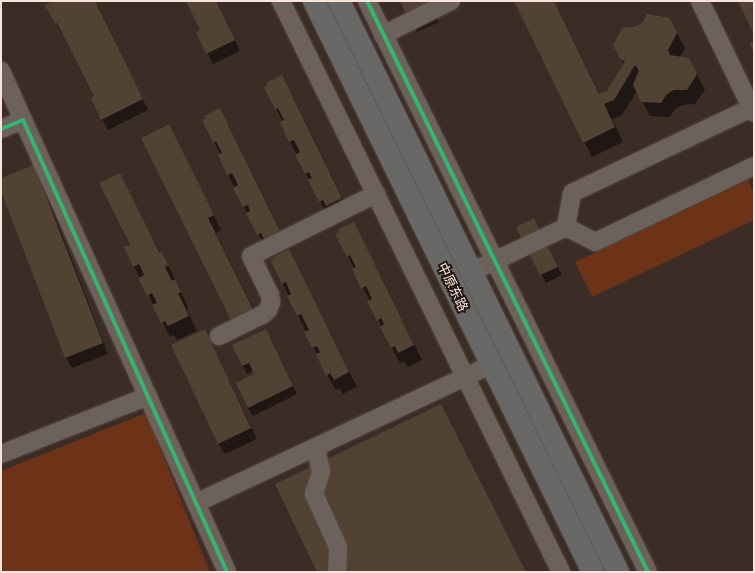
<!DOCTYPE html>
<html>
<head>
<meta charset="utf-8">
<style>
	body { margin:0 }
	#map { position:relative; width:755px; height:573px; overflow:hidden; background:#3c2c26; font-family:"Exo 2","Noto Sans SC",sans-serif }
	div>[style] { position:absolute }
	[style*='--x'] { left:calc(var(--x)*1px); top:calc(var(--y)*1px); width:calc(var(--w)*1px); rotate:calc(var(--a)*1deg) }
	.green>* { inset:0; background:#6c3318 }
	.shadow>* { inset:0; background:#0007 }
	.building>* { inset:0; background:#514234 }
	.roads { filter:drop-shadow(0 0 1px #594a45) drop-shadow(0 0 1px #594a45) }
	.minor>* { height:18px; margin:-9px; padding:0 9px; transform-origin:9px; border-radius:9px; background:#6d615c }
	.major>* { height:22px; margin:-11px; padding:0 11px; transform-origin:11px; border-radius:11px; background:#686967 }
	.cycleway>* { height:4px; margin:-2px; padding:0 2px; transform-origin:2px; border-radius:2px; background:#33b770 }
	span { translate:-50% -50%; white-space:nowrap; text-align:center; line-height:1.15; -webkit-text-stroke:4px #231510; paint-order:stroke }
	.street-label { font-size:13px; color:#f9e4dc }
	.frame { position:absolute; inset:0; border:2px solid #f9e4dc; pointer-events:none }
</style>
</head>
<body>
<div id="map">
	<div class="green">
		<div style="clip-path:polygon(748px 180px,754px 193px,754px 220px,592px 297px,575px 262px)"></div>
		<div style="clip-path:polygon(146px 413px,210px 572px,1px 572px,1px 471px)"></div>
	</div>
	<div class="shadow">
		<div style="clip-path:polygon(55px 1px,95px 1px,148px 110px,108px 130px,102px 119px,95px 97px,64px 33px,62px 34px,46px 5px)"></div>
		<div style="clip-path:polygon(187px 1px,215px 1px,240px 51px,213px 64px,197px 33px,201px 31px)"></div>
		<div style="clip-path:polygon(401px 1px,428px 1px,439px 22px,417px 32px)"></div>
		<div style="clip-path:polygon(515px 1px,554px 1px,600px 95px,608px 91px,624px 64px,621px 60px,635px 28px,669px 19px,685px 48px,680px 57px,689px 59px,705px 90px,695px 104px,683px 105px,675px 109px,670px 117px,650px 116px,637px 91px,622px 115px,612px 119px,623px 142px,592px 157px)"></div>
		<div style="clip-path:polygon(265px 88px,290px 91px,350px 213px,328px 216px,306px 174px,281px 123px,283px 122px)"></div>
		<div style="clip-path:polygon(203px 121px,228px 124px,288px 246px,266px 249px,244px 207px,219px 156px,221px 155px)"></div>
		<div style="clip-path:polygon(169px 126px,221px 230px,216px 233px,262px 326px,241px 336px,232px 321px)"></div>
		<div style="clip-path:polygon(34px 166px,40px 177px,108px 354px,72px 368px,66px 357px,1px 188px,1px 179px)"></div>
		<div style="clip-path:polygon(100px 184px,147px 229px,169px 267px,188px 307px,186px 308px,197px 331px,177px 340px,174px 335px,170px 337px,134px 266px,130px 246px)"></div>
		<div style="clip-path:polygon(534px 219px,562px 275px,546px 283px,517px 227px)"></div>
		<div style="clip-path:polygon(353px 223px,422px 360px,408px 367px,404px 361px,400px 363px,392px 348px,348px 256px)"></div>
		<div style="clip-path:polygon(288px 250px,357px 387px,343px 394px,339px 388px,336px 390px,327px 375px,272px 262px)"></div>
		<div style="clip-path:polygon(270px 338px,297px 394px,253px 416px,248px 408px,256px 374px,254px 370px,247px 374px,233px 346px)"></div>
		<div style="clip-path:polygon(210px 341px,257px 439px,225px 454px,218px 443px)"></div>
	</div>
	<div class="building">
		<div style="clip-path:polygon(53px 1px,95px 1px,143px 99px,101px 120px,91px 98px,94px 96px,57px 23px,55px 24px,45px 5px)"></div>
		<div style="clip-path:polygon(186px 1px,216px 1px,235px 40px,206px 54px,196px 32px,200px 30px)"></div>
		<div style="clip-path:polygon(400px 1px,428px 1px,431px 7px,408px 18px)"></div>
		<div style="clip-path:polygon(514px 1px,554px 1px,599px 94px,607px 91px,625px 61px,621px 60px,613px 45px,622px 28px,634px 27px,642px 23px,647px 14px,670px 18px,677px 33px,668px 50px,670px 55px,689px 58px,697px 74px,687px 90px,674px 90px,667px 94px,661px 103px,641px 102px,633px 85px,639px 70px,635px 65px,614px 100px,604px 104px,615px 127px,583px 143px)"></div>
		<div style="clip-path:polygon(738px 1px,754px 1px,754px 35px)"></div>
		<div style="clip-path:polygon(754px 41px,754px 53px,749px 43px)"></div>
		<div style="clip-path:polygon(282px 75px,342px 198px,326px 206px,323px 200px,319px 202px,308px 180px,312px 178px,309px 172px,305px 174px,295px 155px,300px 152px,294px 140px,289px 142px,280px 122px,284px 120px,278px 108px,275px 110px,264px 87px,267px 86px,266px 83px)"></div>
		<div style="clip-path:polygon(220px 108px,280px 231px,264px 239px,261px 233px,257px 235px,246px 213px,250px 211px,248px 205px,243px 207px,233px 188px,238px 185px,232px 173px,227px 175px,218px 155px,222px 153px,216px 141px,213px 143px,202px 120px,205px 119px,204px 116px)"></div>
		<div style="clip-path:polygon(169px 124px,214px 215px,208px 218px,254px 311px,232px 322px,141px 138px)"></div>
		<div style="clip-path:polygon(34px 165px,103px 343px,65px 358px,1px 191px,1px 178px)"></div>
		<div style="clip-path:polygon(120px 173px,159px 252px,161px 251px,168px 265px,165px 267px,172px 281px,175px 279px,181px 292px,178px 293px,189px 316px,168px 326px,165px 321px,161px 323px,152px 305px,157px 303px,152px 293px,147px 296px,138px 278px,144px 275px,139px 264px,133px 267px,124px 247px,130px 245px,99px 183px)"></div>
		<div style="clip-path:polygon(534px 218px,558px 267px,540px 275px,516px 227px)"></div>
		<div style="clip-path:polygon(354px 222px,414px 345px,398px 353px,395px 346px,391px 348px,380px 327px,384px 324px,381px 318px,377px 321px,367px 301px,372px 299px,366px 286px,361px 289px,352px 269px,356px 267px,350px 255px,347px 257px,335px 234px,339px 232px,338px 229px)"></div>
		<div style="clip-path:polygon(289px 249px,349px 372px,334px 380px,330px 373px,326px 376px,316px 354px,320px 352px,317px 346px,312px 348px,304px 332px,309px 330px,301px 314px,297px 316px,287px 296px,291px 294px,286px 282px,282px 284px,271px 261px,274px 259px,273px 257px)"></div>
		<div style="clip-path:polygon(205px 329px,251px 428px,218px 444px,171px 345px)"></div>
		<div style="clip-path:polygon(266px 329px,293px 386px,248px 408px,236px 383px,254px 374px,249px 363px,242px 366px,232px 345px)"></div>
		<div style="clip-path:polygon(441px 404px,526px 572px,317px 572px,275px 484px)"></div>
	</div>
	<div class="roads">
		<div class="minor">
			<div style="--x:281;--y:1;--w:636;--a:63.88"></div>
			<div style="--x:367;--y:1;--w:636;--a:63.8"></div>
			<div style="--x:700;--y:1;--w:124;--a:64.3"></div>
			<div style="--x:383;--y:35;--w:76;--a:-26.6"></div>
			<div style="--x:1;--y:71;--w:54;--a:65.8"></div>
			<div style="--x:751;--y:108;--w:198;--a:154.6"></div>
			<div style="--x:572;--y:193;--w:35;--a:100"></div>
			<div style="--x:566;--y:227;--w:33;--a:27"></div>
			<div style="--x:595;--y:242;--w:176;--a:-25.5"></div>
			<div style="--x:1;--y:129;--w:24;--a:-22"></div>
			<div style="--x:23;--y:120;--w:496;--a:65.7"></div>
			<div style="--x:471;--y:272;--w:105;--a:-25.3"></div>
			<div style="--x:219;--y:336;--w:48;--a:-26"></div>
			<div style="--x:262;--y:315;--w:8;--a:-40"></div>
			<div style="--x:268;--y:310;--w:9;--a:-69"></div>
			<div style="--x:271;--y:302;--w:7;--a:-98"></div>
			<div style="--x:270;--y:295;--w:43;--a:-116"></div>
			<div style="--x:251;--y:256;--w:140;--a:-26.4"></div>
			<div style="--x:316;--y:448;--w:25;--a:78"></div>
			<div style="--x:321;--y:472;--w:23;--a:108"></div>
			<div style="--x:314;--y:494;--w:58;--a:65.6"></div>
			<div style="--x:338;--y:547;--w:25;--a:92"></div>
			<div style="--x:1;--y:454;--w:158;--a:-21.5"></div>
			<div style="--x:196;--y:503;--w:326;--a:-25.1"></div>
		</div>
		<div class="major">
			<div style="--x:314;--y:1;--w:636;--a:63.96"></div>
			<div style="--x:339;--y:1;--w:636;--a:63.96"></div>
		</div>
	</div>
	<div class="cycleway">
		<div style="--x:367;--y:1;--w:636;--a:63.8"></div>
		<div style="--x:1;--y:129;--w:24;--a:-22"></div>
		<div style="--x:23;--y:120;--w:496;--a:65.7"></div>
	</div>
	<div class="street-label">
		<span style="left:453px;top:287px;rotate:64deg">中原东路</span>
	</div>
	<div class="frame"></div>
</div>
</body>
</html>
